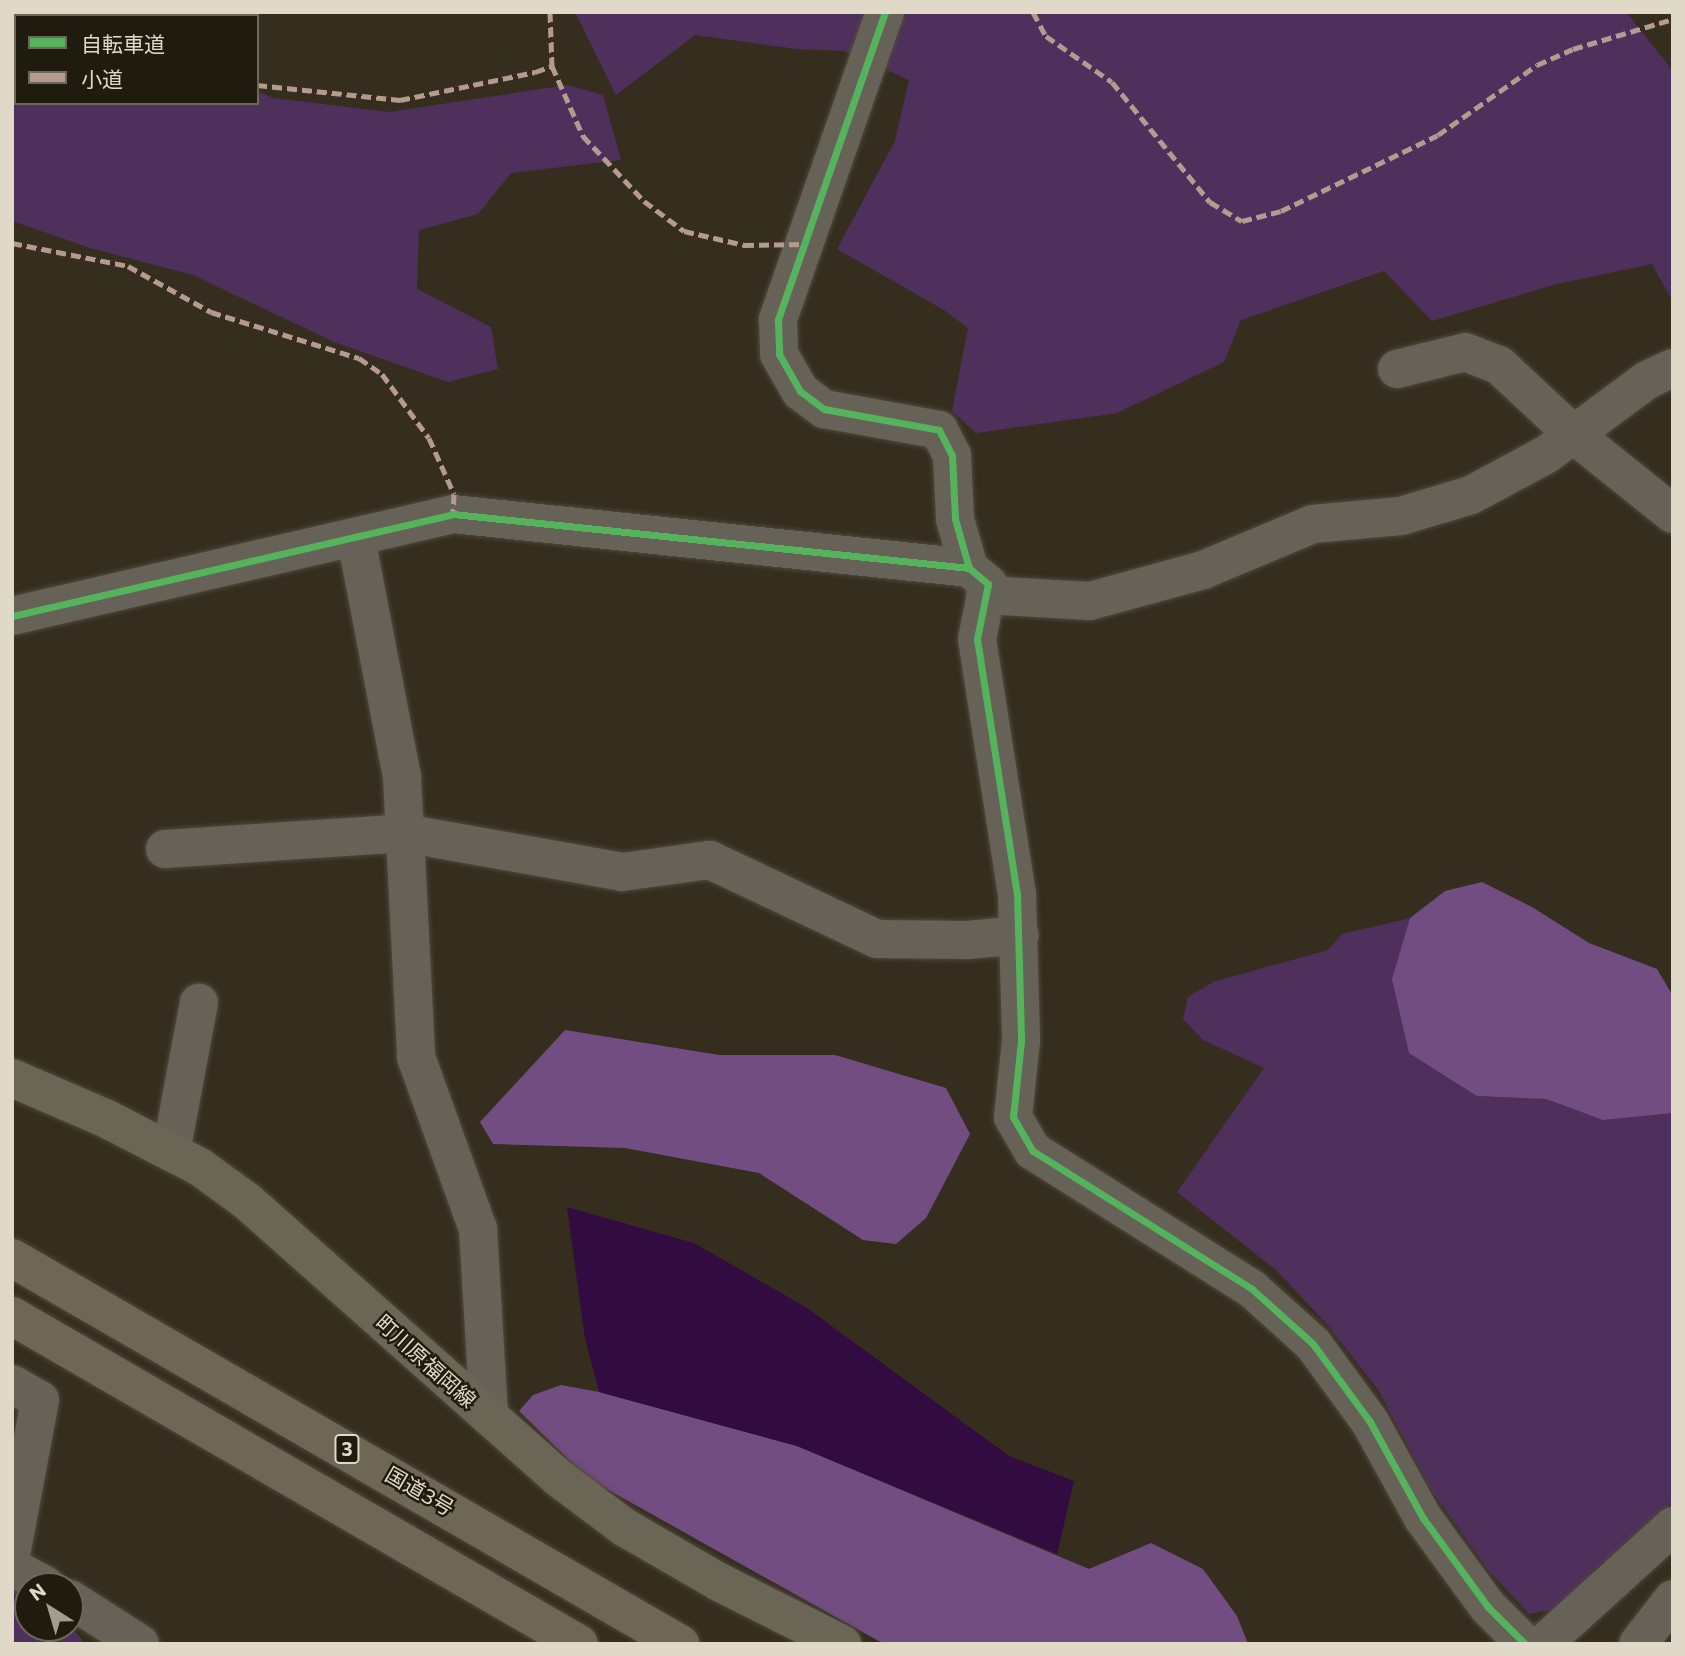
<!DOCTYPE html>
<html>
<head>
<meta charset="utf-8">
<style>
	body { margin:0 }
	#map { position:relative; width:1685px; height:1656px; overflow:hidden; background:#352e1f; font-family:Commissioner,"Noto Sans JP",sans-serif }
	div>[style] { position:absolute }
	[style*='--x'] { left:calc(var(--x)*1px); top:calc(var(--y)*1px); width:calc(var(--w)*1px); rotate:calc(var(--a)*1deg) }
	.green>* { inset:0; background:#4f2f5c }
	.forest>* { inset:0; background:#724d82 }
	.water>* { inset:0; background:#320b40 }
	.roads { filter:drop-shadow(0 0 2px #4f493c) drop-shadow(0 0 2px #4f493c) }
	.minor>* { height:38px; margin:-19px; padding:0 19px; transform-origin:19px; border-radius:19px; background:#666257 }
	.major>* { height:38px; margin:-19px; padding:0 19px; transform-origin:19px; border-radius:19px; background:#6b6556 }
	.highway>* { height:38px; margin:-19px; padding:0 19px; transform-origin:19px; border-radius:19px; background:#6e6755 }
	.quiet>* { height:5px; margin-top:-2.5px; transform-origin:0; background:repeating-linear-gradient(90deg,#b69a8f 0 10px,transparent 0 15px) }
	.cycleway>* { height:7px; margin:-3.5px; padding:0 3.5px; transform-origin:3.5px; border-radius:3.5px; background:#56b35d }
	span { translate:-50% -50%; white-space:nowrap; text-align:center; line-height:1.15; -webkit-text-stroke:5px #201b0f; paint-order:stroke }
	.shield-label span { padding:2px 5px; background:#201b0f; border:2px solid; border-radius:5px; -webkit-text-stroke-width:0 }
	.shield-label { font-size:19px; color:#e0d9c8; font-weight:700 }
	.street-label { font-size:21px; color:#e0d9c8 }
	.frame { position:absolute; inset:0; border:14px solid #e0d9c8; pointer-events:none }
	.legend { position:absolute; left:14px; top:14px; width:245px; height:91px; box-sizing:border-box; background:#201b0f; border:2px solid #6d6759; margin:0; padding:9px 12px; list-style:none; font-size:21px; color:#e0d9c8 }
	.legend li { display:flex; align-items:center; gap:14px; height:35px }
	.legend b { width:35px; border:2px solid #6d6759 }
	.north { position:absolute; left:14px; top:1572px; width:70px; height:70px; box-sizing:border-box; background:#201b0f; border:2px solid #6d6759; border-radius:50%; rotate:323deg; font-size:19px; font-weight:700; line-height:28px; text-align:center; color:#e0d9c8 }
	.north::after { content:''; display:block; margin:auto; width:24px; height:32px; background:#a49d8d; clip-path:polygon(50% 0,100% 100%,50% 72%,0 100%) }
</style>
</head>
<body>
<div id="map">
	<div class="green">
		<div style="clip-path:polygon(575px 12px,1626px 12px,1673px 71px,1673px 302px,1652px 264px,1557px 284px,1432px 321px,1384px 271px,1241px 320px,1224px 362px,1117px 413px,976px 433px,952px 411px,968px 328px,944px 310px,837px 249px,895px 141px,909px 80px,844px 51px,796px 49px,695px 35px,616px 95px)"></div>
		<div style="clip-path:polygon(12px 37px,16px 38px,16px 103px,257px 103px,257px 91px,273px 98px,389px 112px,567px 85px,603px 95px,621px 160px,511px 173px,478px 214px,419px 230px,417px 289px,491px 327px,498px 369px,448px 382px,334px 342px,193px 275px,90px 248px,12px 221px)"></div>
		<div style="clip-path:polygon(1410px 918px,1393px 979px,1477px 1096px,1546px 1099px,1603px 1120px,1673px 1113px,1673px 1502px,1591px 1573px,1567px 1607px,1529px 1614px,1489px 1571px,1431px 1490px,1379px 1391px,1325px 1322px,1275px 1269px,1177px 1192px,1264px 1068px,1203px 1040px,1183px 1019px,1188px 997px,1213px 982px,1328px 950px,1342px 934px)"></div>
		<div style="clip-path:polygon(12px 1575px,28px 1586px,28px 1628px,70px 1628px,70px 1624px,85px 1644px,12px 1644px)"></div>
	</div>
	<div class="forest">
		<div style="clip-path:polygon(1482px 882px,1532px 907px,1589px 943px,1657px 969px,1673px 996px,1673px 1113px,1603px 1120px,1546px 1099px,1477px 1096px,1409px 1053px,1392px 979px,1410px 918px,1445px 891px)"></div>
		<div style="clip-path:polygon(565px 1030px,719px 1055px,835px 1055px,946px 1088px,970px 1134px,926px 1218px,896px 1244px,863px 1240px,759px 1173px,625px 1148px,493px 1144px,480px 1122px)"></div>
		<div style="clip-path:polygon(561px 1385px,599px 1392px,797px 1446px,1089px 1569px,1151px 1543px,1203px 1569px,1237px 1616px,1248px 1644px,884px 1644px,587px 1478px,519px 1411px,533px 1395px)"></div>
	</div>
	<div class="water">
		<div style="clip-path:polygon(567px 1207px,694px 1243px,807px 1308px,1009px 1456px,1074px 1481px,1057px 1554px,797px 1446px,599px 1392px,585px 1339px)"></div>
	</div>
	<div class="roads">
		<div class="minor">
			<div style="--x:885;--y:12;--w:326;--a:109.2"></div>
			<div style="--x:778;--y:320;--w:34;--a:88"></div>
			<div style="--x:779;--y:354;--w:43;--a:60.4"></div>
			<div style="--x:800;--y:391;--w:30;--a:37"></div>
			<div style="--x:824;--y:409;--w:117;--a:10.3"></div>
			<div style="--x:939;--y:430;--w:28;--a:63"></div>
			<div style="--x:952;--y:455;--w:64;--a:87.3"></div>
			<div style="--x:955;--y:519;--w:51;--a:74.1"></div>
			<div style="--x:969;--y:568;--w:25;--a:40"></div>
			<div style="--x:988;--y:584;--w:56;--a:101.3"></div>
			<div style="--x:977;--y:639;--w:258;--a:81.1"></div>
			<div style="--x:1017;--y:894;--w:147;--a:88.4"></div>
			<div style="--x:1021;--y:1041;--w:76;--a:96"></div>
			<div style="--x:1013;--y:1117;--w:39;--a:60"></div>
			<div style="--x:1033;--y:1151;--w:259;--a:32.2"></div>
			<div style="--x:1252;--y:1289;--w:82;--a:42"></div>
			<div style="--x:1313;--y:1344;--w:97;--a:53.8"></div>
			<div style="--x:1370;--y:1422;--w:110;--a:61.1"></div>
			<div style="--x:1423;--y:1518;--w:110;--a:53.9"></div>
			<div style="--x:1488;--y:1607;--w:52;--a:45"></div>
			<div style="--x:1397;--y:369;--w:70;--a:-14"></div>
			<div style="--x:1465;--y:352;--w:36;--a:21"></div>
			<div style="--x:1499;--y:365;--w:101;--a:43"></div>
			<div style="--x:1573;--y:434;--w:128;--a:38.7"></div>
			<div style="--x:356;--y:538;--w:243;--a:79.1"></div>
			<div style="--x:402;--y:777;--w:280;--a:87.1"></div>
			<div style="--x:416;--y:1057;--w:183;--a:70.2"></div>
			<div style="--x:478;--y:1229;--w:187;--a:86.6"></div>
			<div style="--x:985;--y:595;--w:105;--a:3.3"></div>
			<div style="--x:1090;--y:601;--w:117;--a:-15.3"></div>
			<div style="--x:1203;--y:570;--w:119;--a:-22.7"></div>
			<div style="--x:1313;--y:524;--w:88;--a:-5.2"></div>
			<div style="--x:1401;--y:516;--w:73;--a:-16.7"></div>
			<div style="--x:1471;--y:495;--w:86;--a:-28.3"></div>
			<div style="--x:1547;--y:454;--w:124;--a:-36.5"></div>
			<div style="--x:1647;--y:380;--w:29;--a:-25"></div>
			<div style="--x:12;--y:616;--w:453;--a:-13"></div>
			<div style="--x:453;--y:514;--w:519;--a:5.97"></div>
			<div style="--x:165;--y:849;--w:240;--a:-3.8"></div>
			<div style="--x:404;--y:833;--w:221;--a:10.1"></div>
			<div style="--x:622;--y:872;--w:89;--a:-7.8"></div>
			<div style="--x:710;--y:860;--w:185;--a:25.3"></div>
			<div style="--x:877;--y:939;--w:91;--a:0.6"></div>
			<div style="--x:968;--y:940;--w:52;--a:-5.5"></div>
			<div style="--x:171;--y:1152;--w:152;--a:-79.4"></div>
			<div style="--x:12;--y:1384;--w:32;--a:30"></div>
			<div style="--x:40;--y:1400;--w:153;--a:100.6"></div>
			<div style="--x:12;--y:1567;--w:39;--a:29"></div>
			<div style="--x:70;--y:1599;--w:83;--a:32.7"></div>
			<div style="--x:1543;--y:1644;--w:176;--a:-42.2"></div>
			<div style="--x:1638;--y:1644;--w:57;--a:-52.1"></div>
		</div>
		<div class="major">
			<div style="--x:12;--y:1078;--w:103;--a:23.3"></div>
			<div style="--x:107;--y:1119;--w:105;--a:27.3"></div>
			<div style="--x:200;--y:1167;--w:59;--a:36.1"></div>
			<div style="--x:248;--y:1202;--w:417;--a:41.6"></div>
			<div style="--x:560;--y:1479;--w:80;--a:36.9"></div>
			<div style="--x:624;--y:1527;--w:110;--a:30.1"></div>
			<div style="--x:719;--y:1582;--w:138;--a:26.8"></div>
		</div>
		<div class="highway">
			<div style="--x:12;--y:1258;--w:772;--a:30.02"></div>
			<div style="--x:12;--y:1316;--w:655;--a:30.05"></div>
		</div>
	</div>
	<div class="quiet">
		<div style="--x:550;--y:12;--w:54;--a:87.9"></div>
		<div style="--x:552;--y:66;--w:77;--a:66.1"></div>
		<div style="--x:583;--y:136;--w:89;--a:46.8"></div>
		<div style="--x:644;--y:201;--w:50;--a:36.9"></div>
		<div style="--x:684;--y:231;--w:62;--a:13.1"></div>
		<div style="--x:744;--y:245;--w:62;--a:-0.9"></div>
		<div style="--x:1033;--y:12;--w:27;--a:62"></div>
		<div style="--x:1046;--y:36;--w:80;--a:34.9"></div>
		<div style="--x:1112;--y:82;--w:155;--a:50.8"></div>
		<div style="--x:1210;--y:202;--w:37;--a:31"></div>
		<div style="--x:1242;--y:221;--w:40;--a:-14.4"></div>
		<div style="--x:1281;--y:211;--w:174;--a:-25.8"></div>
		<div style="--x:1438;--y:135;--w:121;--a:-35.3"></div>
		<div style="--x:1537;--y:65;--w:39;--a:-24"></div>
		<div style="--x:1573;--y:49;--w:104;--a:-16.7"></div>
		<div style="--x:12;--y:24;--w:4;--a:0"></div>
		<div style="--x:257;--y:85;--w:144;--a:6"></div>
		<div style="--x:400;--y:100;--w:138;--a:-11.7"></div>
		<div style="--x:535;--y:72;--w:18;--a:-19"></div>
		<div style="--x:12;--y:243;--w:118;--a:11.2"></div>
		<div style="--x:128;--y:266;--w:95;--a:29"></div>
		<div style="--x:211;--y:312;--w:155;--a:17.3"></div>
		<div style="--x:359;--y:358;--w:28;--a:35"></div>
		<div style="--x:382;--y:374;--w:79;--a:53.7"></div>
		<div style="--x:429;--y:438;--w:61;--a:65.9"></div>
		<div style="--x:454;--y:494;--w:20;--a:93"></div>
	</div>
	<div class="cycleway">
		<div style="--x:885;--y:12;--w:326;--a:109.2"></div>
		<div style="--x:778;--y:320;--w:34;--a:88"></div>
		<div style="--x:779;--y:354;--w:43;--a:60.4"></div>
		<div style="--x:800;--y:391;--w:30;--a:37"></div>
		<div style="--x:824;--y:409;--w:117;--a:10.3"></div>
		<div style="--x:939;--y:430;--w:28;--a:63"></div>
		<div style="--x:952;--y:455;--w:64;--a:87.3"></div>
		<div style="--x:955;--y:519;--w:51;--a:74.1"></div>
		<div style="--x:969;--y:568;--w:25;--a:40"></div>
		<div style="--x:988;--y:584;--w:56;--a:101.3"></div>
		<div style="--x:977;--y:639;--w:258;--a:81.1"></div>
		<div style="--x:1017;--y:894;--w:147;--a:88.4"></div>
		<div style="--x:1021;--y:1041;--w:76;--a:96"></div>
		<div style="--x:1013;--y:1117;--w:39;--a:60"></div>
		<div style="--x:1033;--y:1151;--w:259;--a:32.2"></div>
		<div style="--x:1252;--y:1289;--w:82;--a:42"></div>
		<div style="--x:1313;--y:1344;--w:97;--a:53.8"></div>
		<div style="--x:1370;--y:1422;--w:110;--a:61.1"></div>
		<div style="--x:1423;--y:1518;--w:110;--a:53.9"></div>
		<div style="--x:1488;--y:1607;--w:52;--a:45"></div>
		<div style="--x:12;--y:616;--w:453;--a:-13"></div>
		<div style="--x:453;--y:514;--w:519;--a:5.97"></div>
	</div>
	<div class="shield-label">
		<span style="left:347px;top:1449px">3</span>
	</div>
	<div class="street-label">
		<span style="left:426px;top:1361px;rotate:42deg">町川原福岡線</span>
		<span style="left:420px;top:1491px;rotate:30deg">国道3号</span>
	</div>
	<div class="frame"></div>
	<ul class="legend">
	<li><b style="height:9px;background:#56b35d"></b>自転車道</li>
	<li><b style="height:9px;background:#b69a8f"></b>小道</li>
	</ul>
	<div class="north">N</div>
</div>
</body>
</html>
